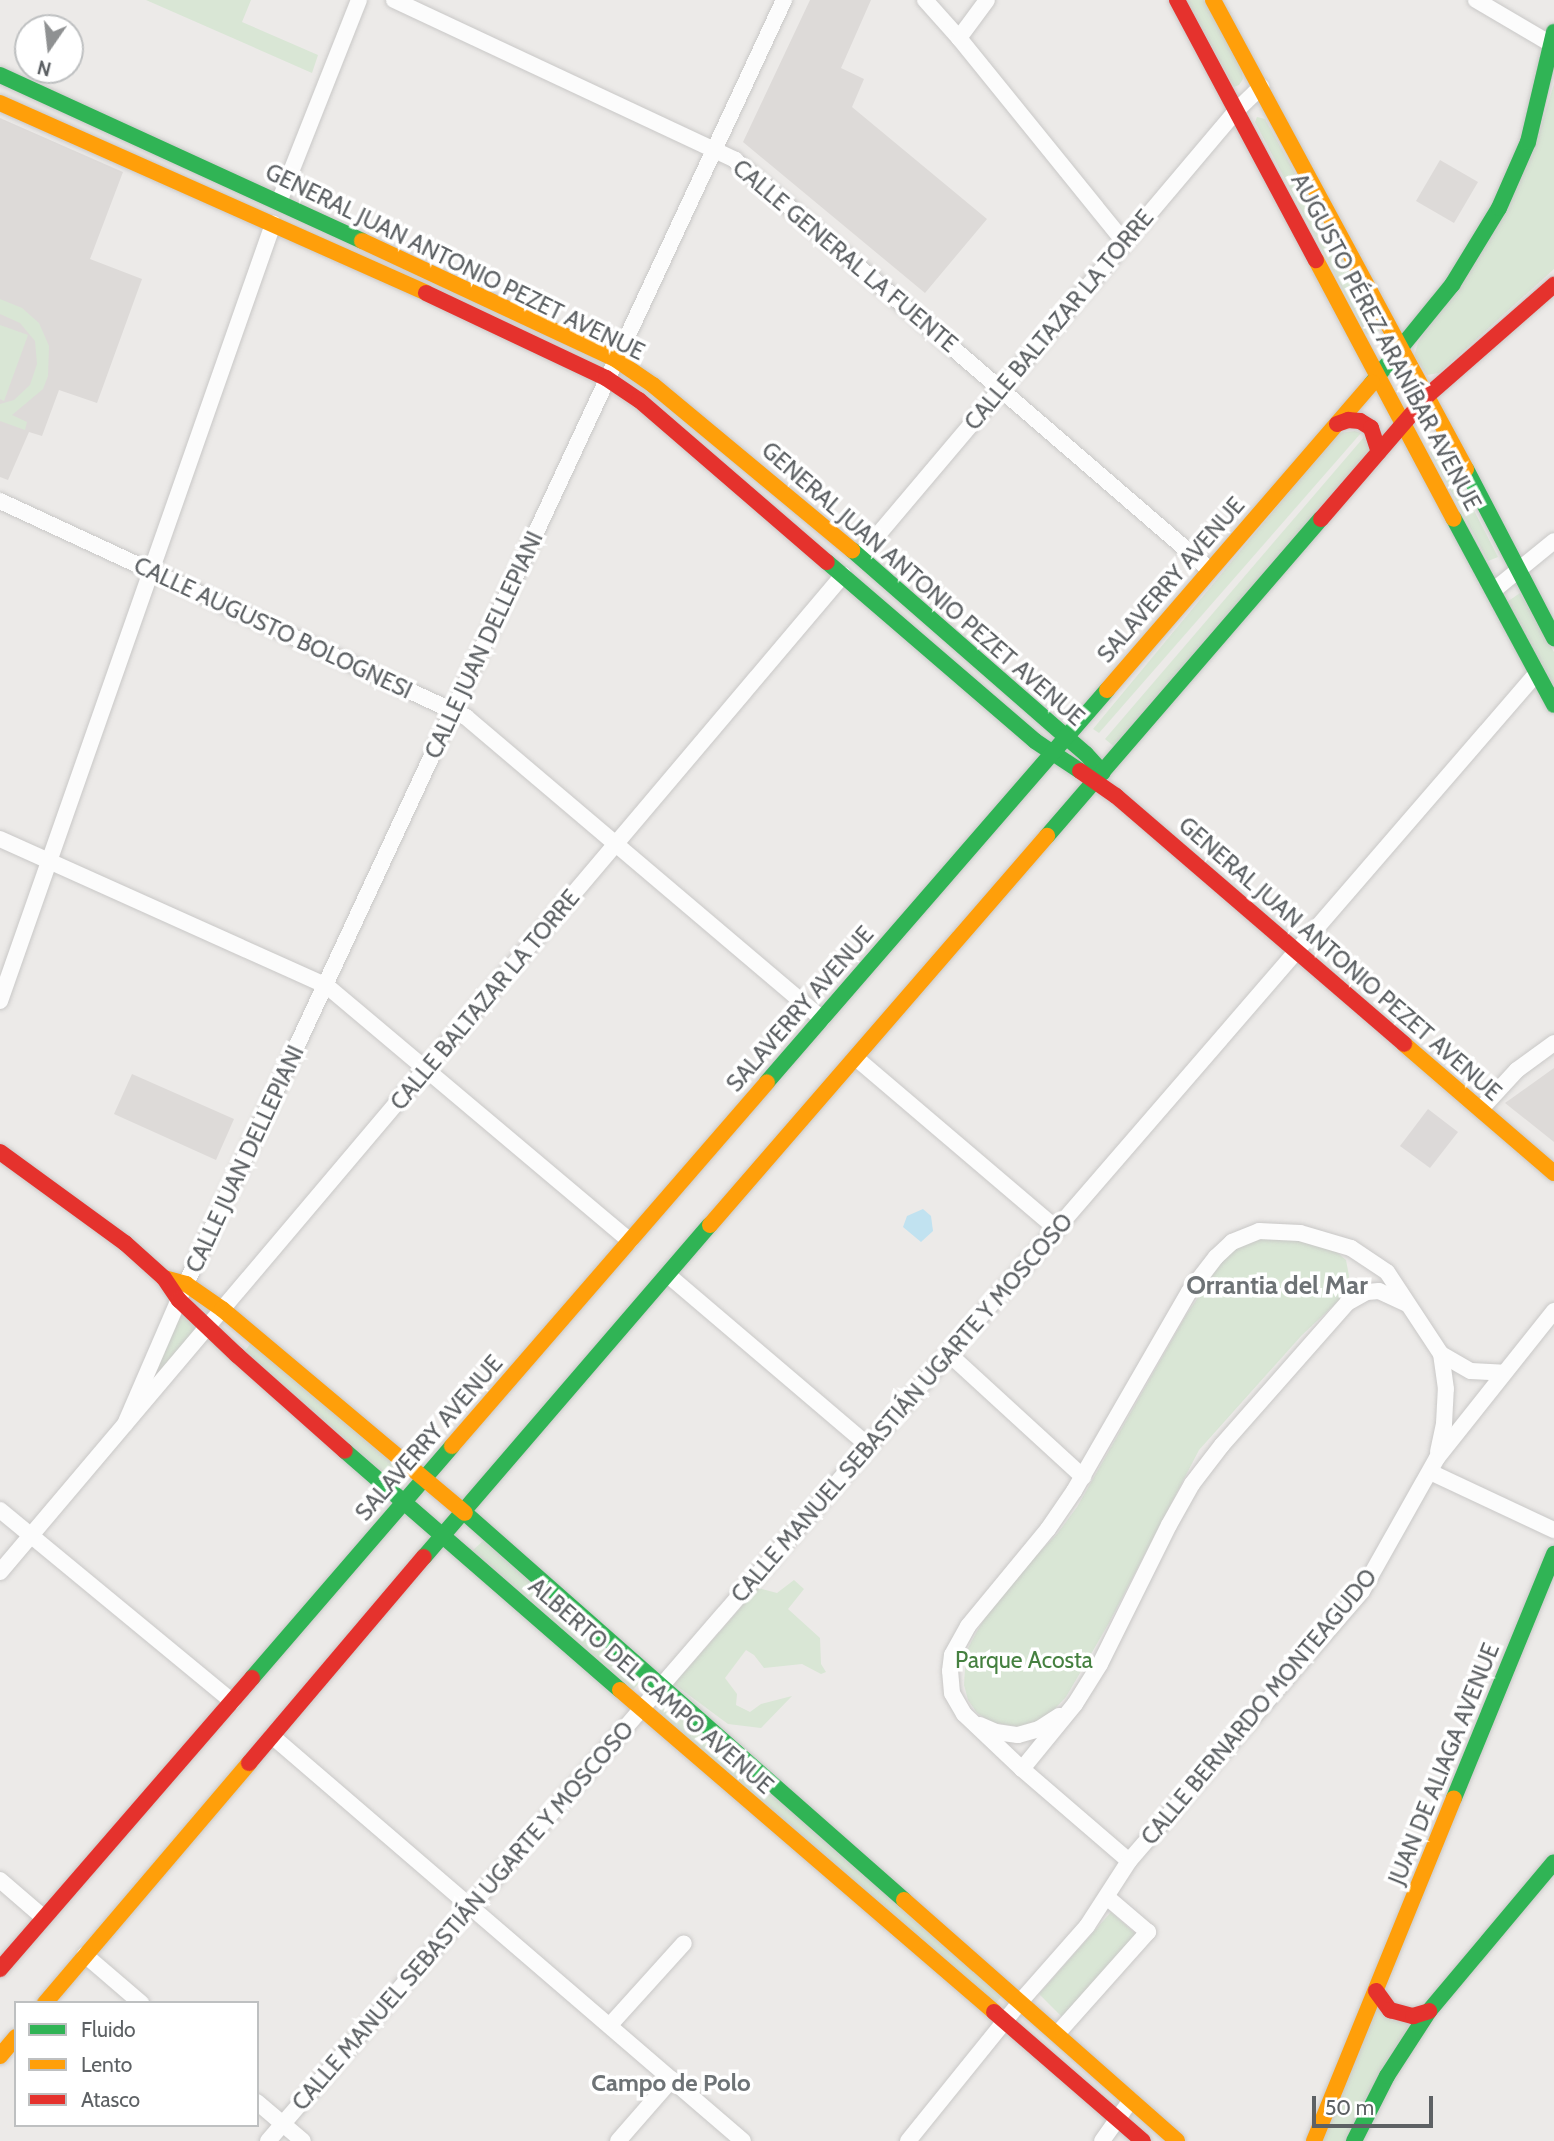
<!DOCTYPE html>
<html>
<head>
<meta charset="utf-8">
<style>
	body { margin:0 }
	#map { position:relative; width:1554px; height:2141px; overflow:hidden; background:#eceae8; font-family:Cabin,sans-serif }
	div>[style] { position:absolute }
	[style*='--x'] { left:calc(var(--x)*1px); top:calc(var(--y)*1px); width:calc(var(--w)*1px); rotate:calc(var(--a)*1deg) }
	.industrial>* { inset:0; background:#dcd9d8 }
	.education>* { inset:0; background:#dddad8 }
	.green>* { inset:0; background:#d9e6d5 }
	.water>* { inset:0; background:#c1e2f0 }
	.roads { filter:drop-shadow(0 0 2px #c9c8c7) drop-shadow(0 0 2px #c9c8c7) }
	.street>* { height:16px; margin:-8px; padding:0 8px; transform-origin:8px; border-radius:8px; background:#fcfcfc }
	.fast>* { height:16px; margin:-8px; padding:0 8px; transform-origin:8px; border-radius:8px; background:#30b455 }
	.slow>* { height:16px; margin:-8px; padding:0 8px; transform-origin:8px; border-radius:8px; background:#ff9f0a }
	.jam>* { height:16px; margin:-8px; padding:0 8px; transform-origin:8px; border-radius:8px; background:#e5322d }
	span { translate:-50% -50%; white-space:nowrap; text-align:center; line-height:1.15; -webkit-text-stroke:7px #fff; paint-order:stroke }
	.street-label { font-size:23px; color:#5d6164 }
	.park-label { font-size:23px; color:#458040 }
	.neighbourhood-label { font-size:24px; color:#6e7376; font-weight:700 }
	.quarter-label { font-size:26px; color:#6e7376; font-weight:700 }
	.legend { position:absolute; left:14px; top:2001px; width:245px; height:126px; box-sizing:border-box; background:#fff; border:2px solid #bec0c1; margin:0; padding:9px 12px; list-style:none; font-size:21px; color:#5d6164 }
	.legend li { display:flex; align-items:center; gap:14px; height:35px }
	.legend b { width:35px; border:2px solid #bec0c1 }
	.north { position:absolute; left:14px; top:14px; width:70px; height:70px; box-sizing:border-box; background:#fff; border:2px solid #bec0c1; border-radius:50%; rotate:194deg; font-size:19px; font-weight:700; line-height:28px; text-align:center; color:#5d6164 }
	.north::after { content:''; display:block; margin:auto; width:24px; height:32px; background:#8f9192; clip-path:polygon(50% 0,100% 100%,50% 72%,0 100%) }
	.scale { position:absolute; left:1312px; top:2096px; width:121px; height:32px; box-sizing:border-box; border:4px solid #5d6164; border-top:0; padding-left:9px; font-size:21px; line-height:24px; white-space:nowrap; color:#5d6164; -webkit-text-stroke:5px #fff; paint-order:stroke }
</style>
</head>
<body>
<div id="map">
	<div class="industrial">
		<div style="clip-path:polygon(1428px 1109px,1458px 1132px,1430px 1168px,1400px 1146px)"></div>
	</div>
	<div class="education">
		<div style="clip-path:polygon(810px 0,871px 0,841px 68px,864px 79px,852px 107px,987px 219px,925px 293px,743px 142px)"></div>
		<div style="clip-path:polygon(0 118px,123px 172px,90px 259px,142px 279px,97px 403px,59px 390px,42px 436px,29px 432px,8px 480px,0 477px)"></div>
		<div style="clip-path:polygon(1440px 160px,1478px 182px,1454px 223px,1416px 201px)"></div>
		<div style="clip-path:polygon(1554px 1068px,1554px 1142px,1505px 1103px)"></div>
		<div style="clip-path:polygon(132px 1074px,234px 1119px,216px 1160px,114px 1114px)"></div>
	</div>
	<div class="green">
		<div style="clip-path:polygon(146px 0,251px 0,242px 22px,318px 55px,312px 73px)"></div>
		<div style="clip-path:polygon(1186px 0,1204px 0,1241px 69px,1243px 79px,1239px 85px,1234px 87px)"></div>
		<div style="clip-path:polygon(1554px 84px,1554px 269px,1439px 373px,1427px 375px,1414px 356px,1418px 343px,1532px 155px)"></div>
		<div style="clip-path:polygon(1257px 117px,1265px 119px,1378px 323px,1379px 331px,1373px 336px,1366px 334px,1255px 122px)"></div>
		<div style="clip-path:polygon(0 299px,22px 308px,39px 323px,49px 346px,48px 376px,43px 389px,12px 415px,27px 422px,25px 430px,0 421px,0 404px,14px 400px,30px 385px,37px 364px,35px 341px,20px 323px,0 314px)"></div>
		<div style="clip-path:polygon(0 325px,28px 335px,4px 401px,0 399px)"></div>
		<div style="clip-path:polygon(1355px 431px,1361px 433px,1099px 733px,1093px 729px,1338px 433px)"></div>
		<div style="clip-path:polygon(1364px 437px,1373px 454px,1117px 749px,1105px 739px)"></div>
		<div style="clip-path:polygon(1440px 444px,1498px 557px,1488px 561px,1430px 452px)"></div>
		<div style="clip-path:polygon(1520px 593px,1554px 652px,1554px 686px,1507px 602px)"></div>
		<div style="clip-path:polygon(1260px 1238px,1295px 1240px,1332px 1248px,1346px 1260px,1349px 1276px,1348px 1292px,1302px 1335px,1199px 1450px,1109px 1623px,1066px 1697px,1046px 1718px,1022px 1727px,990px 1722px,977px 1713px,968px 1700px,964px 1685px,966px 1652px,976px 1633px,1000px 1593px,1057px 1534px,1077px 1507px,1185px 1317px,1220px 1264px,1236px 1248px)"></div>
		<div style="clip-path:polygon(181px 1308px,204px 1325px,134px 1410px)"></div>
		<div style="clip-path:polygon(251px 1343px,408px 1473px,393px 1485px,241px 1356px)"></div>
		<div style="clip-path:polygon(484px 1540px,644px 1678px,630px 1693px,472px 1551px)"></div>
		<div style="clip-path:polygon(794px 1580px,804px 1589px,788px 1609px,820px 1638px,821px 1664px,826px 1672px,821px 1674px,802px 1664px,764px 1668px,754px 1655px,746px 1650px,725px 1678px,737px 1694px,736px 1705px,750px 1712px,761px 1704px,792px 1696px,761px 1728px,728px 1724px,674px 1684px,758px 1588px,777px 1593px)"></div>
		<div style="clip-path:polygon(670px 1697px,1005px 1992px,996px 2003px,657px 1714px)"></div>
		<div style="clip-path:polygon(1111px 1912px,1138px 1936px,1064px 2019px,1039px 1994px)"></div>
		<div style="clip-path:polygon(1376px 1991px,1413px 2016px,1354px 2141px,1314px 2141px)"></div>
	</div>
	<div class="water">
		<div style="clip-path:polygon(923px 1209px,931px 1216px,933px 1231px,921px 1242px,903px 1227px,907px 1216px)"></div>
	</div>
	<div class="roads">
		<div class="street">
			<div style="--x:394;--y:0;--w:377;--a:25.1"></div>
			<div style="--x:735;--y:160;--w:627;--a:40.8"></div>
			<div style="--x:925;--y:0;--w:51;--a:48.2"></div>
			<div style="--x:959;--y:38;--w:262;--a:51"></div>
			<div style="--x:1476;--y:0;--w:87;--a:30.4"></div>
			<div style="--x:959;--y:38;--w:47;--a:-53.6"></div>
			<div style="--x:279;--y:202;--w:217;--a:-68.4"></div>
			<div style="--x:0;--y:501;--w:514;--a:24.87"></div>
			<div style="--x:466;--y:717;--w:467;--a:40.3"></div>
			<div style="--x:860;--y:556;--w:583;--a:-49.8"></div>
			<div style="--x:1236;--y:111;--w:35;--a:-44"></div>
			<div style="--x:1494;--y:590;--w:77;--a:-39.2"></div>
			<div style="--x:0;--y:839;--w:359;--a:24.2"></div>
			<div style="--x:327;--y:986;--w:396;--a:40.1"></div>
			<div style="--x:0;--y:1001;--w:824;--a:-70.64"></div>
			<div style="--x:856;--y:1058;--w:264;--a:40.4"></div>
			<div style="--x:1481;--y:1109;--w:53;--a:-47.3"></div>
			<div style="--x:1517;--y:1070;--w:46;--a:-36.1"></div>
			<div style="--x:668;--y:1275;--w:264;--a:40.4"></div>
			<div style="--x:949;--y:1354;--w:182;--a:42.5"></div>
			<div style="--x:125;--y:1424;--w:146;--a:-66.6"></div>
			<div style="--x:183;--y:1290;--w:1423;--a:-65.02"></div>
			<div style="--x:1438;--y:1452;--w:29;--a:-78"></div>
			<div style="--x:1444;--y:1424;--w:35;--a:-87"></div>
			<div style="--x:1446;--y:1389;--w:35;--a:-98"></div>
			<div style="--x:1430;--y:1472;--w:137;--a:25.1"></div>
			<div style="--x:0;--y:1510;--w:301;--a:39.5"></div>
			<div style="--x:0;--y:1572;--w:1306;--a:-49.78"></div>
			<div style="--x:980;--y:1725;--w:17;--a:24"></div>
			<div style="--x:996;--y:1732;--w:22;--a:8"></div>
			<div style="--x:1018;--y:1735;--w:22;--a:-16"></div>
			<div style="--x:1039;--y:1729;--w:24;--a:-33"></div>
			<div style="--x:272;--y:1736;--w:621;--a:40.69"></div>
			<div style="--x:1022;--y:1769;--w:84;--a:-50.8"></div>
			<div style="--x:1075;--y:1704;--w:47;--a:-58"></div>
			<div style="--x:1100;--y:1664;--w:155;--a:-63.6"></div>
			<div style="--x:1169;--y:1525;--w:47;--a:-60.7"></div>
			<div style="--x:1192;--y:1484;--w:49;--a:-52.4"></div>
			<div style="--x:1222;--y:1445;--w:189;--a:-48.6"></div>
			<div style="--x:1347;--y:1303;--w:23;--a:-29"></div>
			<div style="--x:1367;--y:1292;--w:12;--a:-5"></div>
			<div style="--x:1379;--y:1291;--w:31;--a:25"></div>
			<div style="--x:1129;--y:1861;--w:141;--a:-139.3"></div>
			<div style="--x:1022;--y:1769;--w:80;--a:-136.5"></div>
			<div style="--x:964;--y:1714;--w:24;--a:-120"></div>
			<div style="--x:952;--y:1693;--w:22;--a:-95"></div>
			<div style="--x:950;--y:1671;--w:16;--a:-83"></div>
			<div style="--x:952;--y:1655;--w:33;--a:-61"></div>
			<div style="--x:968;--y:1626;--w:126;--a:-50.5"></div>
			<div style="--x:1048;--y:1529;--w:46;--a:-55.6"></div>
			<div style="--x:1074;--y:1491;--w:230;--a:-60"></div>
			<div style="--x:1189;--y:1292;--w:44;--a:-52.4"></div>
			<div style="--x:1216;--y:1257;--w:22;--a:-43"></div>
			<div style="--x:1232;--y:1242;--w:29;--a:-22"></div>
			<div style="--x:1259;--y:1231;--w:41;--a:2.8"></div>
			<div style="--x:1300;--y:1233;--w:53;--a:16.4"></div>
			<div style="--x:1351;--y:1248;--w:43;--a:33.7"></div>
			<div style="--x:1387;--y:1272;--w:98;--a:56.6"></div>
			<div style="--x:1441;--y:1354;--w:34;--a:30"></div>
			<div style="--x:1471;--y:1371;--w:33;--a:3"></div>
			<div style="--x:0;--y:1880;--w:58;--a:40.8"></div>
			<div style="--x:85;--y:1955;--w:74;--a:40.6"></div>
			<div style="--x:610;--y:2025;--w:110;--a:-47.9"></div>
			<div style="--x:1057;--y:2034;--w:137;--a:-48.3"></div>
			<div style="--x:1148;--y:1932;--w:52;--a:-139.6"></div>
			<div style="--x:257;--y:2102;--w:60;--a:40.3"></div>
			<div style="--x:268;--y:2141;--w:1939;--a:-49.16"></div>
			<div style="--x:618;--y:2141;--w:82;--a:-48.9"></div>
			<div style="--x:908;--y:2141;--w:179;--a:-51.1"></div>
			<div style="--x:1020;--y:2002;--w:101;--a:-48.6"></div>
			<div style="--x:1087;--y:1926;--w:77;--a:-57.1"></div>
			<div style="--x:1129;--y:1861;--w:357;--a:-49.2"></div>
			<div style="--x:1362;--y:1591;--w:153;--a:-60.6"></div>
			<div style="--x:1437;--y:1458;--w:188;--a:-51.5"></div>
			<div style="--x:1102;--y:2141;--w:50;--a:-54.7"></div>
		</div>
		<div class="fast">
			<div style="--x:0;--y:75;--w:398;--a:24.6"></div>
			<div style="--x:1372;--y:383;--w:127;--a:-50.8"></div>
			<div style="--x:1452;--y:285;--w:90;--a:-58.6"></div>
			<div style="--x:1499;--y:208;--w:72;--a:-66.3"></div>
			<div style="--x:1528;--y:142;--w:113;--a:-76.7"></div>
			<div style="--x:1466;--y:469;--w:191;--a:62.5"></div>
			<div style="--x:1454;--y:519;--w:211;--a:61.7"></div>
			<div style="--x:852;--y:550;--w:310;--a:41.1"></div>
			<div style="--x:1086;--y:754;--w:25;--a:48"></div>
			<div style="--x:827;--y:562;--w:274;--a:40.7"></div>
			<div style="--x:1035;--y:741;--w:54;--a:33.7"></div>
			<div style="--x:1047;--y:836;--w:419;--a:-49.2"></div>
			<div style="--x:767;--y:1082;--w:519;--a:-49.06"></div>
			<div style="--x:345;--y:1451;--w:364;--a:41"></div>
			<div style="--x:465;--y:1513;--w:585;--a:41.4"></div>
			<div style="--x:424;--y:1557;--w:438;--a:-49.3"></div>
			<div style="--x:252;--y:1678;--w:306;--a:-49.2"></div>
			<div style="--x:1454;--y:1798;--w:264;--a:-67.7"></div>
			<div style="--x:1354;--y:2141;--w:73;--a:-63.1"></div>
			<div style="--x:1387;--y:2076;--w:77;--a:-57.1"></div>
			<div style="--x:1429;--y:2011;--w:194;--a:-50"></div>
		</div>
		<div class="slow">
			<div style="--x:1213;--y:0;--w:533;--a:61.66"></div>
			<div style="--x:0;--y:103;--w:466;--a:24"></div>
			<div style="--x:362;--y:241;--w:279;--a:25"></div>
			<div style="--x:615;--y:359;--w:46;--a:34.4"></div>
			<div style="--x:653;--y:385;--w:259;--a:39.7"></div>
			<div style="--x:1316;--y:260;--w:293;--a:62"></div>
			<div style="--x:1107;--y:690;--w:406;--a:-49.2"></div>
			<div style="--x:1404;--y:1044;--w:198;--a:40.7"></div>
			<div style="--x:710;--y:1225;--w:515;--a:-49.1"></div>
			<div style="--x:164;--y:1278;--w:23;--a:15"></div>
			<div style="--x:186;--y:1284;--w:44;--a:34.8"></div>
			<div style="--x:222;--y:1309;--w:317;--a:40"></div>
			<div style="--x:452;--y:1446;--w:481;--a:-49.1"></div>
			<div style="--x:620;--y:1690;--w:494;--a:40.7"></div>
			<div style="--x:904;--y:1900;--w:364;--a:41.4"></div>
			<div style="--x:45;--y:2003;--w:315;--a:-49.6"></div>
			<div style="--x:0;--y:2056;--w:25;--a:-50"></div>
			<div style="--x:1314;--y:2141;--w:370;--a:-67.8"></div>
		</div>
		<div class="jam">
			<div style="--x:1177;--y:0;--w:295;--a:61.9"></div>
			<div style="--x:426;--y:293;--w:199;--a:25.3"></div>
			<div style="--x:606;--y:378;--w:40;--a:34"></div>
			<div style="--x:639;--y:400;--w:248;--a:40.8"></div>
			<div style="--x:1337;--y:424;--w:12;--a:-20"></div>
			<div style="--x:1348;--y:420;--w:12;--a:5"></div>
			<div style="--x:1360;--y:421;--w:13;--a:32"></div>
			<div style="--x:1371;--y:428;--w:25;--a:72"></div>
			<div style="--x:1321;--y:519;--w:162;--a:-49.2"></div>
			<div style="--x:1427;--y:396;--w:169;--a:-41.2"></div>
			<div style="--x:1080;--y:771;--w:44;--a:34.8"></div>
			<div style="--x:1116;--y:796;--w:380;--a:40.7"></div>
			<div style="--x:0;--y:1152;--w:155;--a:36.1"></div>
			<div style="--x:125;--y:1243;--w:52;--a:41.9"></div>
			<div style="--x:164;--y:1278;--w:27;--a:56"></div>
			<div style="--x:179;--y:1300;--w:80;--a:43.5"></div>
			<div style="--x:237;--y:1355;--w:144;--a:41.6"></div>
			<div style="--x:249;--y:1763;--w:270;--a:-49.7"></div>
			<div style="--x:0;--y:1969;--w:385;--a:-49.1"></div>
			<div style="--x:1376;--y:1991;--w:24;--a:54"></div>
			<div style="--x:1390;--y:2010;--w:24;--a:15"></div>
			<div style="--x:1413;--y:2016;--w:17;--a:-17"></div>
			<div style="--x:994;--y:2012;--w:197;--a:40.9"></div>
		</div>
	</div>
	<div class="street-label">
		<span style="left:845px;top:256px;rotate:40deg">CALLE GENERAL LA FUENTE</span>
		<span style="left:455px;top:262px;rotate:26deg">GENERAL JUAN ANTONIO PEZET AVENUE</span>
		<span style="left:1059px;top:320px;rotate:-50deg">CALLE BALTAZAR LA TORRE</span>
		<span style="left:1386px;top:342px;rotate:62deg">AUGUSTO PÉREZ ARANÍBAR AVENUE</span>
		<span style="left:1171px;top:580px;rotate:-49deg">SALAVERRY AVENUE</span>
		<span style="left:923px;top:584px;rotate:41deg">GENERAL JUAN ANTONIO PEZET AVENUE</span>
		<span style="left:273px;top:628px;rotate:25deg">CALLE AUGUSTO BOLOGNESI</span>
		<span style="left:484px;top:645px;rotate:-65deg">CALLE JUAN DELLEPIANI</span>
		<span style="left:1340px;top:959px;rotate:41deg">GENERAL JUAN ANTONIO PEZET AVENUE</span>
		<span style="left:485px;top:1000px;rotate:-50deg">CALLE BALTAZAR LA TORRE</span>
		<span style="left:800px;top:1009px;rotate:-49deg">SALAVERRY AVENUE</span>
		<span style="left:245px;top:1159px;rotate:-65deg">CALLE JUAN DELLEPIANI</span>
		<span style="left:902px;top:1408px;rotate:-49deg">CALLE MANUEL SEBASTIÁN UGARTE Y MOSCOSO</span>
		<span style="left:429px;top:1438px;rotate:-49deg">SALAVERRY AVENUE</span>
		<span style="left:651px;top:1686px;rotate:41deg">ALBERTO DEL CAMPO AVENUE</span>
		<span style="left:1259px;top:1707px;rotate:-50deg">CALLE BERNARDO MONTEAGUDO</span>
		<span style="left:1444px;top:1764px;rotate:-68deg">JUAN DE ALIAGA AVENUE</span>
		<span style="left:463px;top:1916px;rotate:-49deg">CALLE MANUEL SEBASTIÁN UGARTE Y MOSCOSO</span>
	</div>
	<div class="park-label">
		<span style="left:1024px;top:1660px">Parque Acosta</span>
	</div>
	<div class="neighbourhood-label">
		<span style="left:671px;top:2083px">Campo de Polo</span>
	</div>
	<div class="quarter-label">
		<span style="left:1277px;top:1286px">Orrantia del Mar</span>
	</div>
	<ul class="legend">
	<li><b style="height:9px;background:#30b455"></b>Fluido</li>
	<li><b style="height:9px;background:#ff9f0a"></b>Lento</li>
	<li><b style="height:9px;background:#e5322d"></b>Atasco</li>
	</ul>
	<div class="north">N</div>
	<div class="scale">50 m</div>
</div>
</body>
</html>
